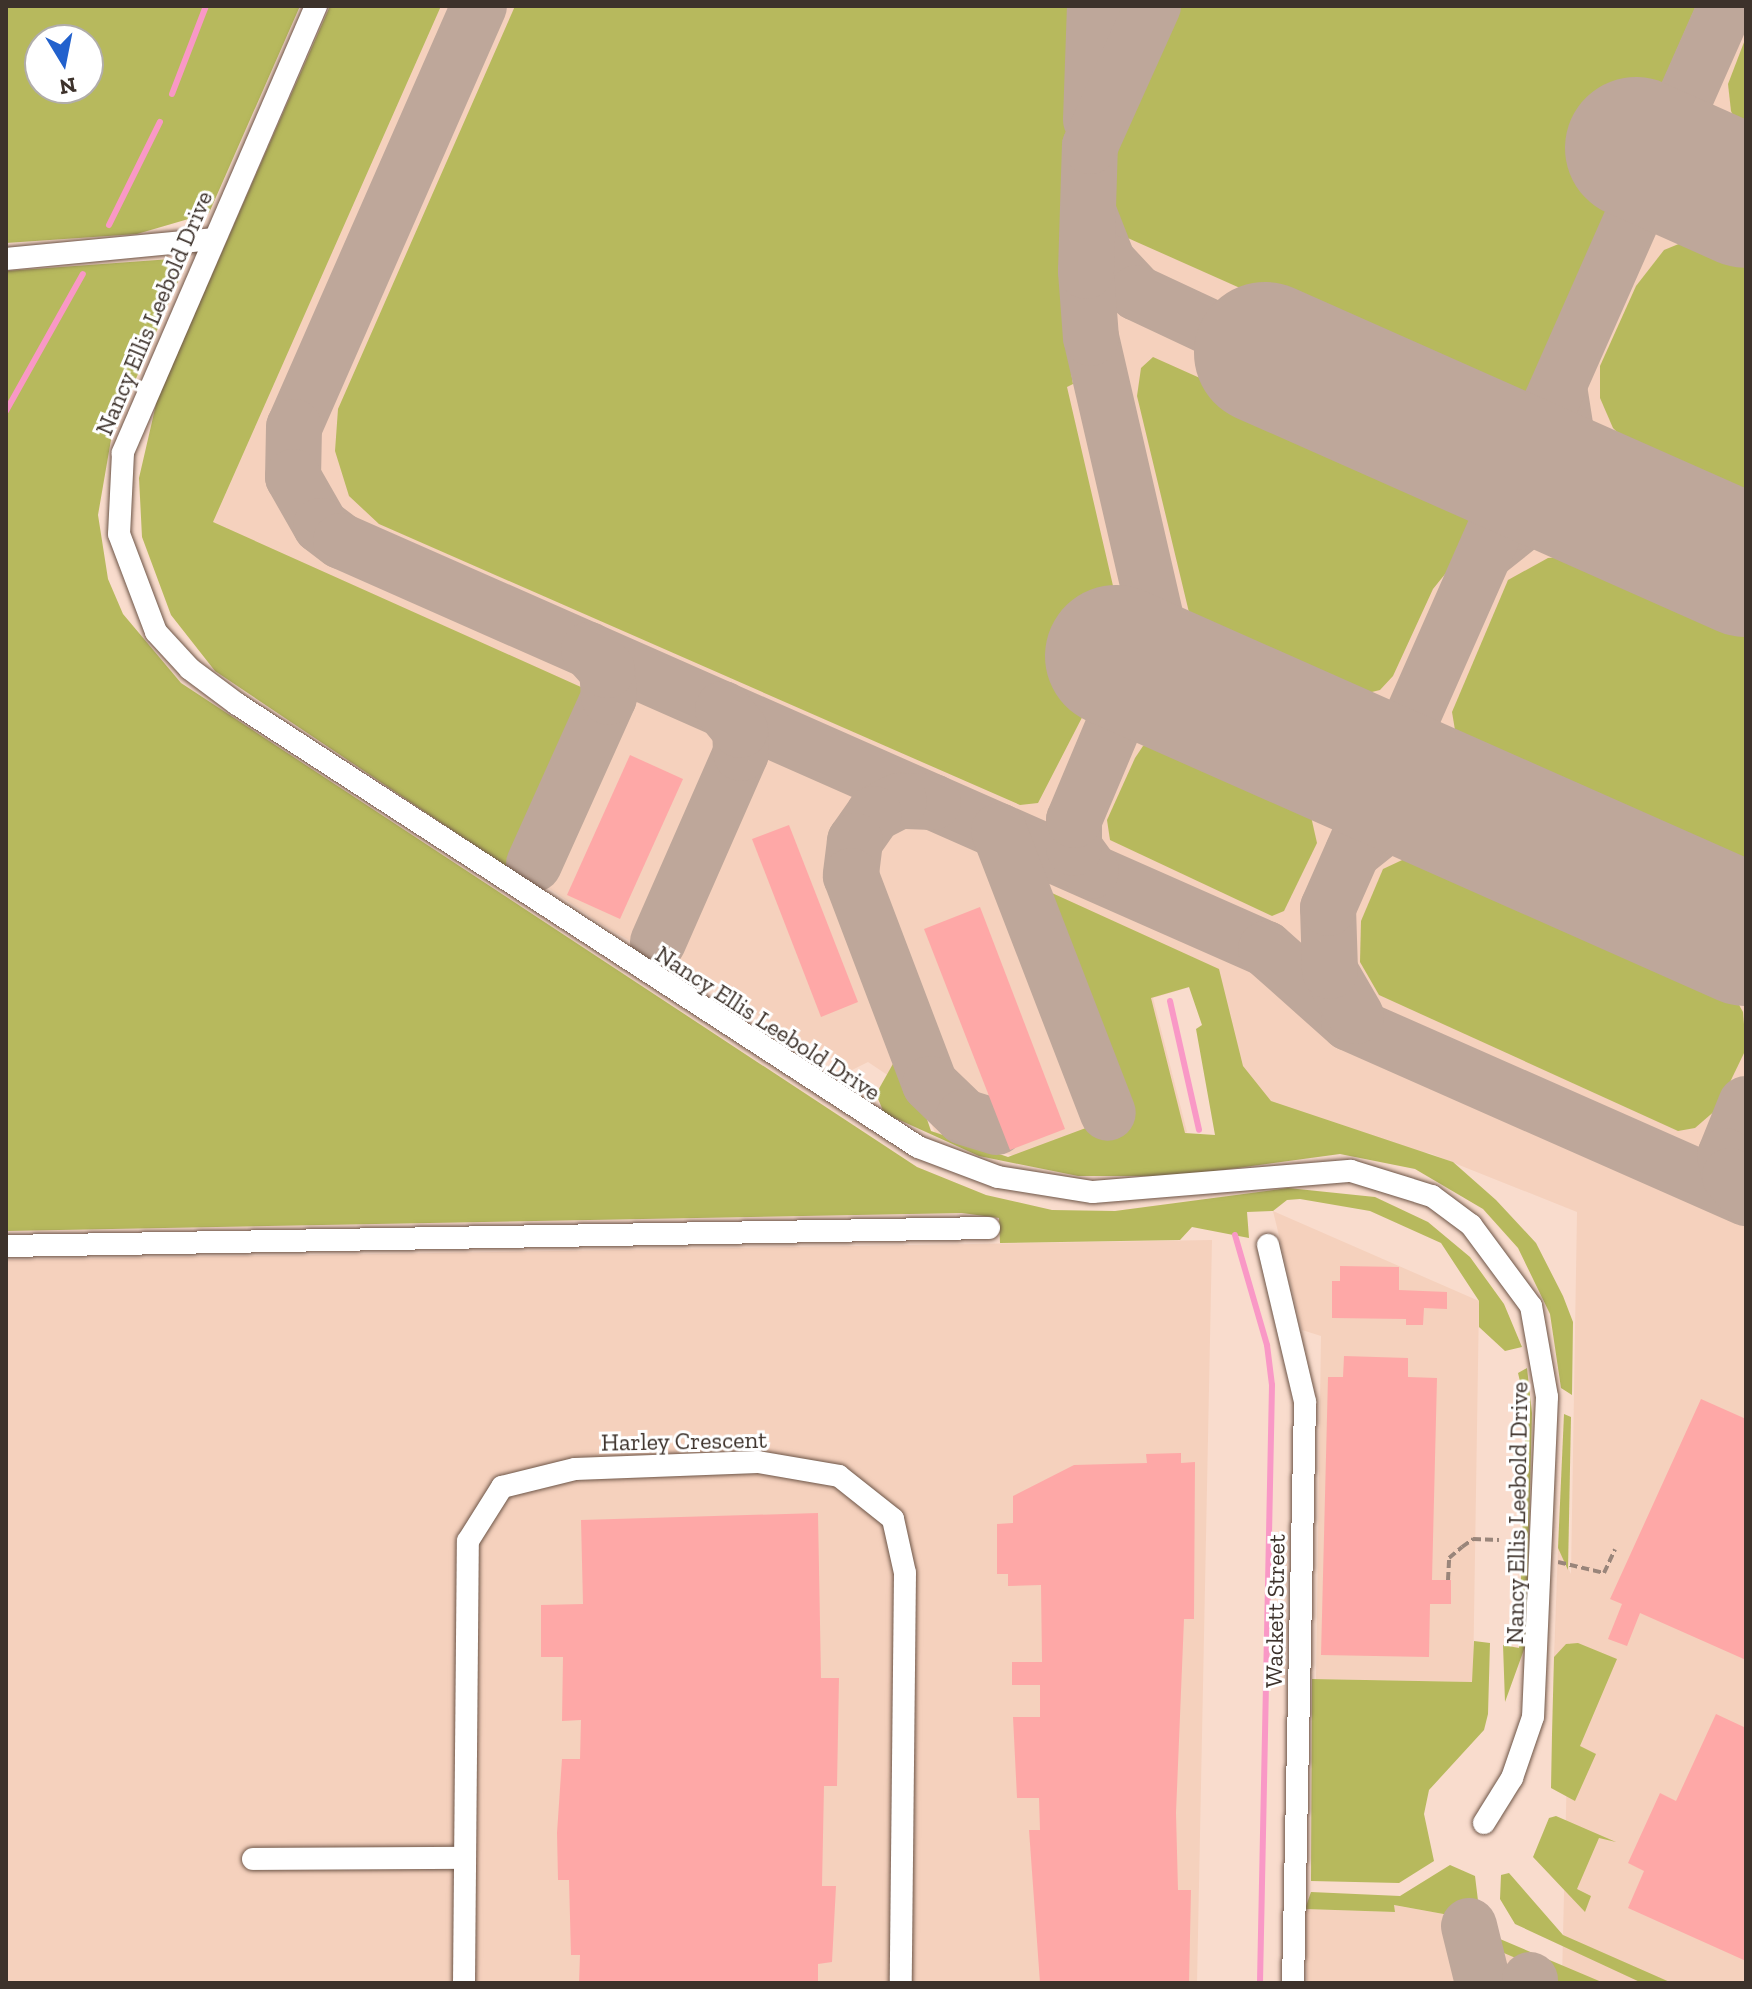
<!DOCTYPE html>
<html>
<head>
<meta charset="utf-8">
<style>
	body { margin:0 }
	#map { position:relative; width:1752px; height:1989px; overflow:hidden; background:#f9dccd; font-family:"Zilla Slab",serif }
	div>[style] { position:absolute }
	[style*='--x'] { left:calc(var(--x)*1px); top:calc(var(--y)*1px); width:calc(var(--w)*1px); rotate:calc(var(--a)*1deg) }
	.built>* { inset:0; background:#f5d1bd }
	.green>* { inset:0; background:#b7b95d }
	.stream>* { height:6px; margin:-3px; padding:0 3px; transform-origin:3px; border-radius:3px; background:#f998c6 }
	.taxiway>* { height:56px; margin:-28px; padding:0 28px; transform-origin:28px; border-radius:28px; background:#bea79a }
	.runway>* { height:142px; margin:-71px; padding:0 71px; transform-origin:71px; border-radius:71px; background:#bea79a }
	.building>* { inset:0; background:#fea8a7 }
	.path>* { height:4px; margin-top:-2px; transform-origin:0; background:repeating-linear-gradient(90deg,#99857a 0 8px,transparent 0 12px) }
	.roads { filter:drop-shadow(0 0 2px #6d5547) drop-shadow(0 0 2px #6d5547) }
	.minor>* { height:22px; margin:-11px; padding:0 11px; transform-origin:11px; border-radius:11px; background:#fff }
	span { translate:-50% -50%; white-space:nowrap; text-align:center; line-height:1.15; -webkit-text-stroke:6px #fff; paint-order:stroke }
	.street-label { font-size:24px; color:#3d322b }
	.frame { position:absolute; inset:0; border:8px solid #3d322b; pointer-events:none }
	.north { position:absolute; left:24px; top:24px; width:80px; height:80px; box-sizing:border-box; background:#fff; border:2px solid #b1adaa; border-radius:50%; rotate:170deg; font-size:22px; font-weight:700; line-height:32px; text-align:center; color:#3d322b }
	.north::after { content:''; display:block; margin:auto; width:28px; height:36px; background:#2261cd; clip-path:polygon(50% 0,100% 100%,50% 72%,0 100%) }
</style>
</head>
<body>
<div id="map">
	<div class="built">
		<div style="clip-path:polygon(381px 6px,1746px 6px,1746px 1983px,1307px 1983px,1305px 1909px,1394px 1912px,1393px 1905px,1472px 1919px,1474px 1929px,1562px 1978px,1570px 1643px,1554px 1657px,1558px 1548px,1571px 1574px,1577px 1212px,1429px 1153px,1218px 1135px,1204px 1025px,1190px 987px,1153px 998px,1187px 1132px,1124px 1166px,1024px 1159px,935px 1133px,929px 1118px,887px 1093px,889px 1076px,868px 1062px,852px 1070px,601px 924px,515px 865px,204px 525px)"></div>
		<div style="clip-path:polygon(1273px 1211px,1479px 1301px,1473px 1682px,1316px 1679px,1321px 1336px,1302px 1330px)"></div>
		<div style="clip-path:polygon(1212px 1240px,1197px 1983px,6px 1983px,6px 1260px)"></div>
	</div>
	<div class="green">
		<div style="clip-path:polygon(evenodd,6px 6px,300px 6px,209px 213px,137px 234px,6px 243px,6px 6px,40px 40px,88px 40px,88px 88px,40px 88px,40px 40px)"></div>
		<div style="clip-path:polygon(330px 6px,441px 6px,213px 522px,592px 692px,595px 706px,519px 875px,215px 671px,171px 615px,142px 537px,139px 478px,157px 400px)"></div>
		<div style="clip-path:polygon(515px 6px,1077px 6px,1066px 341px,1073px 384px,1067px 387px,1117px 603px,1107px 601px,1066px 686px,1091px 700px,1038px 803px,1020px 805px,379px 524px,349px 496px,335px 451px,338px 409px)"></div>
		<div style="clip-path:polygon(1111px 6px,1133px 6px,1113px 53px,1110px 51px)"></div>
		<div style="clip-path:polygon(1173px 6px,1696px 6px,1523px 400px,1512px 409px,1112px 231px,1104px 165px)"></div>
		<div style="clip-path:polygon(1746px 37px,1746px 144px,1731px 111px,1728px 84px)"></div>
		<div style="clip-path:polygon(1703px 234px,1746px 240px,1746px 513px,1659px 474px,1613px 428px,1600px 398px,1600px 366px,1636px 286px,1664px 250px)"></div>
		<div style="clip-path:polygon(171px 259px,180px 277px,112px 434px,98px 515px,108px 579px,123px 614px,181px 683px,917px 1167px,986px 1195px,1052px 1210px,1115px 1211px,1288px 1188px,1375px 1197px,1428px 1222px,1470px 1257px,1504px 1304px,1522px 1347px,1505px 1351px,1479px 1327px,1479px 1301px,1441px 1243px,1370px 1211px,1300px 1199px,1287px 1200px,1273px 1211px,1247px 1212px,1249px 1238px,1192px 1227px,1180px 1240px,1000px 1243px,999px 1218px,962px 1213px,6px 1231px,6px 271px)"></div>
		<div style="clip-path:polygon(1153px 357px,1471px 499px,1475px 515px,1454px 563px,1433px 589px,1393px 676px,1380px 690px,1351px 697px,1193px 629px,1137px 396px,1141px 368px)"></div>
		<div style="clip-path:polygon(1597px 554px,1746px 620px,1746px 876px,1473px 753px,1456px 736px,1452px 712px,1508px 580px,1548px 558px)"></div>
		<div style="clip-path:polygon(1159px 741px,1300px 801px,1310px 812px,1317px 843px,1284px 911px,1272px 916px,1110px 840px,1107px 820px,1135px 758px,1143px 746px)"></div>
		<div style="clip-path:polygon(1415px 854px,1734px 996px,1743px 1012px,1746px 1049px,1717px 1109px,1695px 1128px,1678px 1131px,1379px 995px,1360px 962px,1361px 921px,1383px 869px)"></div>
		<div style="clip-path:polygon(evenodd,1052px 893px,1219px 969px,1243px 1066px,1271px 1101px,1453px 1162px,1496px 1200px,1536px 1243px,1563px 1296px,1573px 1322px,1572px 1395px,1561px 1388px,1550px 1314px,1518px 1248px,1483px 1209px,1415px 1169px,1340px 1154px,1179px 1176px,1078px 1176px,979px 1156px,884px 1113px,876px 1094px,894px 1062px,911px 1072px,931px 1131px,1008px 1157px,1118px 1116px,1037px 900px,1052px 893px,1189px 987px,1202px 1025px,1196px 1029px,1215px 1135px,1185px 1133px,1151px 998px,1189px 987px)"></div>
		<div style="clip-path:polygon(1527px 1368px,1532px 1413px,1526px 1644px,1505px 1702px,1503px 1645px,1519px 1648px,1526px 1407px,1518px 1373px)"></div>
		<div style="clip-path:polygon(1564px 1414px,1571px 1417px,1568px 1570px,1558px 1548px)"></div>
		<div style="clip-path:polygon(1474px 1641px,1490px 1643px,1488px 1714px,1484px 1730px,1429px 1790px,1424px 1814px,1434px 1861px,1399px 1883px,1311px 1881px,1312px 1679px,1472px 1682px)"></div>
		<div style="clip-path:polygon(1578px 1643px,1617px 1659px,1580px 1746px,1596px 1754px,1575px 1801px,1551px 1788px,1552px 1734px,1554px 1657px,1566px 1644px)"></div>
		<div style="clip-path:polygon(1556px 1816px,1616px 1842px,1599px 1838px,1577px 1889px,1591px 1896px,1585px 1912px,1533px 1857px,1549px 1818px)"></div>
		<div style="clip-path:polygon(1450px 1865px,1475px 1876px,1480px 1917px,1500px 1939px,1604px 1983px,1548px 1983px,1548px 1972px,1497px 1950px,1471px 1919px,1394px 1905px,1395px 1912px,1305px 1909px,1311px 1892px,1400px 1896px)"></div>
		<div style="clip-path:polygon(1509px 1873px,1563px 1935px,1672px 1983px,1642px 1983px,1515px 1924px,1500px 1899px,1501px 1875px)"></div>
	</div>
	<div class="stream">
		<div style="--x:172;--y:94;--w:94;--a:-68.9"></div>
		<div style="--x:109;--y:225;--w:115;--a:-63.7"></div>
		<div style="--x:6;--y:411;--w:157;--a:-60.7"></div>
		<div style="--x:1170;--y:1001;--w:132;--a:77.3"></div>
		<div style="--x:1235;--y:1235;--w:115;--a:73.8"></div>
		<div style="--x:1267;--y:1345;--w:40;--a:82.9"></div>
		<div style="--x:1272;--y:1385;--w:598;--a:91.15"></div>
	</div>
	<div class="taxiway">
		<div style="--x:479;--y:6;--w:460;--a:113.7"></div>
		<div style="--x:294;--y:427;--w:50;--a:91.1"></div>
		<div style="--x:293;--y:477;--w:56;--a:60.3"></div>
		<div style="--x:321;--y:526;--w:25;--a:37"></div>
		<div style="--x:341;--y:541;--w:1011;--a:23.8"></div>
		<div style="--x:1266;--y:949;--w:111;--a:41.7"></div>
		<div style="--x:1349;--y:1023;--w:434;--a:23.8"></div>
		<div style="--x:1091;--y:120;--w:114;--a:-88"></div>
		<div style="--x:1090;--y:216;--w:49;--a:68.6"></div>
		<div style="--x:1108;--y:262;--w:42;--a:46.9"></div>
		<div style="--x:1137;--y:293;--w:141;--a:25.1"></div>
		<div style="--x:1559;--y:387;--w:45;--a:81"></div>
		<div style="--x:1566;--y:431;--w:44;--a:62.9"></div>
		<div style="--x:1586;--y:470;--w:73;--a:40"></div>
		<div style="--x:1485;--y:553;--w:50;--a:-38.5"></div>
		<div style="--x:1524;--y:522;--w:60;--a:-14.5"></div>
		<div style="--x:1582;--y:507;--w:40;--a:12"></div>
		<div style="--x:1621;--y:515;--w:135;--a:22.6"></div>
		<div style="--x:933;--y:802;--w:34;--a:-178"></div>
		<div style="--x:899;--y:801;--w:28;--a:153"></div>
		<div style="--x:874;--y:814;--w:33;--a:125"></div>
		<div style="--x:855;--y:841;--w:35;--a:97"></div>
		<div style="--x:851;--y:876;--w:222;--a:69.2"></div>
		<div style="--x:930;--y:1084;--w:47;--a:44.1"></div>
		<div style="--x:964;--y:1117;--w:34;--a:17"></div>
		<div style="--x:999;--y:831;--w:302;--a:68.9"></div>
		<div style="--x:1353;--y:852;--w:58;--a:-38.7"></div>
		<div style="--x:1398;--y:816;--w:58;--a:-4.9"></div>
		<div style="--x:1456;--y:811;--w:159;--a:22.5"></div>
		<div style="--x:1603;--y:872;--w:160;--a:26.7"></div>
		<div style="--x:534;--y:864;--w:183;--a:-65.8"></div>
		<div style="--x:609;--y:697;--w:27;--a:-94"></div>
		<div style="--x:607;--y:670;--w:27;--a:-132"></div>
		<div style="--x:1091;--y:871;--w:29;--a:-126"></div>
		<div style="--x:1074;--y:848;--w:28;--a:-90"></div>
		<div style="--x:1074;--y:820;--w:214;--a:-67.2"></div>
		<div style="--x:1157;--y:623;--w:293;--a:-103"></div>
		<div style="--x:1091;--y:338;--w:67;--a:-94.3"></div>
		<div style="--x:1086;--y:271;--w:125;--a:-88.2"></div>
		<div style="--x:1090;--y:146;--w:154;--a:-65.8"></div>
		<div style="--x:658;--y:942;--w:206;--a:-66.3"></div>
		<div style="--x:741;--y:753;--w:23;--a:-92"></div>
		<div style="--x:740;--y:730;--w:27;--a:-129"></div>
		<div style="--x:1356;--y:1016;--w:52;--a:-120"></div>
		<div style="--x:1330;--y:971;--w:63;--a:-91.8"></div>
		<div style="--x:1328;--y:908;--w:986;--a:-66.19"></div>
		<div style="--x:1746;--y:1104;--w:56;--a:112"></div>
		<div style="--x:1725;--y:1156;--w:21;--a:76"></div>
		<div style="--x:1730;--y:1176;--w:25;--a:50"></div>
		<div style="--x:1469;--y:1926;--w:59;--a:76.2"></div>
		<div style="--x:1530;--y:1983;--w:3;--a:-90"></div>
	</div>
	<div class="runway">
		<div style="--x:1636;--y:148;--w:120;--a:24"></div>
		<div style="--x:1265;--y:353;--w:526;--a:23.89"></div>
		<div style="--x:1116;--y:656;--w:689;--a:23.89"></div>
	</div>
	<div class="building">
		<div style="clip-path:polygon(630px 755px,683px 779px,620px 919px,567px 895px)"></div>
		<div style="clip-path:polygon(789px 825px,858px 1002px,821px 1017px,752px 839px)"></div>
		<div style="clip-path:polygon(980px 907px,1065px 1129px,1010px 1150px,924px 929px)"></div>
		<div style="clip-path:polygon(1340px 1266px,1399px 1267px,1399px 1290px,1447px 1292px,1447px 1309px,1424px 1308px,1423px 1325px,1406px 1325px,1406px 1319px,1332px 1318px,1332px 1281px,1340px 1281px)"></div>
		<div style="clip-path:polygon(1344px 1356px,1408px 1358px,1408px 1377px,1437px 1378px,1432px 1580px,1451px 1580px,1451px 1604px,1430px 1604px,1429px 1657px,1321px 1655px,1328px 1377px,1343px 1377px)"></div>
		<div style="clip-path:polygon(1701px 1399px,1746px 1419px,1746px 1660px,1640px 1613px,1627px 1646px,1608px 1639px,1622px 1604px,1610px 1599px)"></div>
		<div style="clip-path:polygon(1181px 1453px,1181px 1463px,1195px 1462px,1194px 1619px,1184px 1619px,1176px 1813px,1178px 1890px,1191px 1890px,1189px 1983px,1040px 1983px,1029px 1830px,1040px 1830px,1039px 1798px,1017px 1798px,1013px 1717px,1040px 1717px,1040px 1685px,1012px 1685px,1012px 1662px,1042px 1662px,1041px 1585px,1008px 1586px,1008px 1574px,997px 1574px,997px 1524px,1013px 1523px,1013px 1496px,1074px 1465px,1147px 1463px,1146px 1454px)"></div>
		<div style="clip-path:polygon(818px 1513px,821px 1678px,839px 1678px,837px 1786px,824px 1786px,822px 1886px,836px 1886px,832px 1962px,818px 1964px,818px 1983px,579px 1983px,580px 1955px,571px 1955px,569px 1880px,558px 1880px,557px 1833px,562px 1759px,580px 1759px,581px 1720px,562px 1721px,563px 1657px,541px 1657px,541px 1605px,583px 1604px,581px 1520px)"></div>
		<div style="clip-path:polygon(1716px 1714px,1746px 1728px,1746px 1961px,1628px 1908px,1644px 1871px,1628px 1863px,1660px 1793px,1676px 1801px)"></div>
	</div>
	<div class="path">
		<div style="--x:1558;--y:1562;--w:47;--a:13.4"></div>
		<div style="--x:1604;--y:1573;--w:26;--a:-65"></div>
		<div style="--x:1448;--y:1580;--w:22;--a:-87"></div>
		<div style="--x:1449;--y:1558;--w:17;--a:-40"></div>
		<div style="--x:1462;--y:1547;--w:14;--a:-36"></div>
		<div style="--x:1473;--y:1539;--w:26;--a:2"></div>
	</div>
	<div class="roads">
		<div class="minor">
			<div style="--x:316;--y:6;--w:487;--a:113.4"></div>
			<div style="--x:123;--y:453;--w:81;--a:92.8"></div>
			<div style="--x:119;--y:534;--w:105;--a:69.3"></div>
			<div style="--x:156;--y:632;--w:50;--a:47.4"></div>
			<div style="--x:190;--y:669;--w:59;--a:36.7"></div>
			<div style="--x:237;--y:704;--w:812;--a:33.04"></div>
			<div style="--x:918;--y:1147;--w:85;--a:20.6"></div>
			<div style="--x:998;--y:1177;--w:96;--a:9"></div>
			<div style="--x:1093;--y:1192;--w:259;--a:-4.7"></div>
			<div style="--x:1351;--y:1171;--w:85;--a:17.2"></div>
			<div style="--x:1432;--y:1196;--w:49;--a:36.6"></div>
			<div style="--x:1471;--y:1225;--w:101;--a:53.5"></div>
			<div style="--x:1531;--y:1306;--w:92;--a:80"></div>
			<div style="--x:1547;--y:1397;--w:320;--a:92.5"></div>
			<div style="--x:1533;--y:1717;--w:65;--a:109"></div>
			<div style="--x:1512;--y:1778;--w:53;--a:121.9"></div>
			<div style="--x:6;--y:259;--w:207;--a:-5.5"></div>
			<div style="--x:1268;--y:1245;--w:161;--a:76.7"></div>
			<div style="--x:1305;--y:1402;--w:581;--a:91.18"></div>
			<div style="--x:6;--y:1246;--w:983;--a:-1.05"></div>
			<div style="--x:253;--y:1859;--w:212;--a:-0.3"></div>
			<div style="--x:464;--y:1983;--w:442;--a:-89.5"></div>
			<div style="--x:468;--y:1541;--w:64;--a:-57.8"></div>
			<div style="--x:502;--y:1487;--w:75;--a:-13.9"></div>
			<div style="--x:575;--y:1469;--w:183;--a:-2.2"></div>
			<div style="--x:758;--y:1462;--w:82;--a:9.8"></div>
			<div style="--x:839;--y:1476;--w:69;--a:38.5"></div>
			<div style="--x:893;--y:1519;--w:55;--a:77.5"></div>
			<div style="--x:905;--y:1573;--w:410;--a:90.6"></div>
		</div>
	</div>
	<div class="street-label">
		<span style="left:154px;top:313px;rotate:-67deg">Nancy Ellis Leebold Drive</span>
		<span style="left:768px;top:1023px;rotate:33deg">Nancy Ellis Leebold Drive</span>
		<span style="left:684px;top:1441px;rotate:-1deg">Harley Crescent</span>
		<span style="left:1517px;top:1513px;rotate:-89deg">Nancy Ellis Leebold Drive</span>
		<span style="left:1275px;top:1611px;rotate:-89deg">Wackett Street</span>
	</div>
	<div class="frame"></div>
	<div class="north">N</div>
</div>
</body>
</html>
